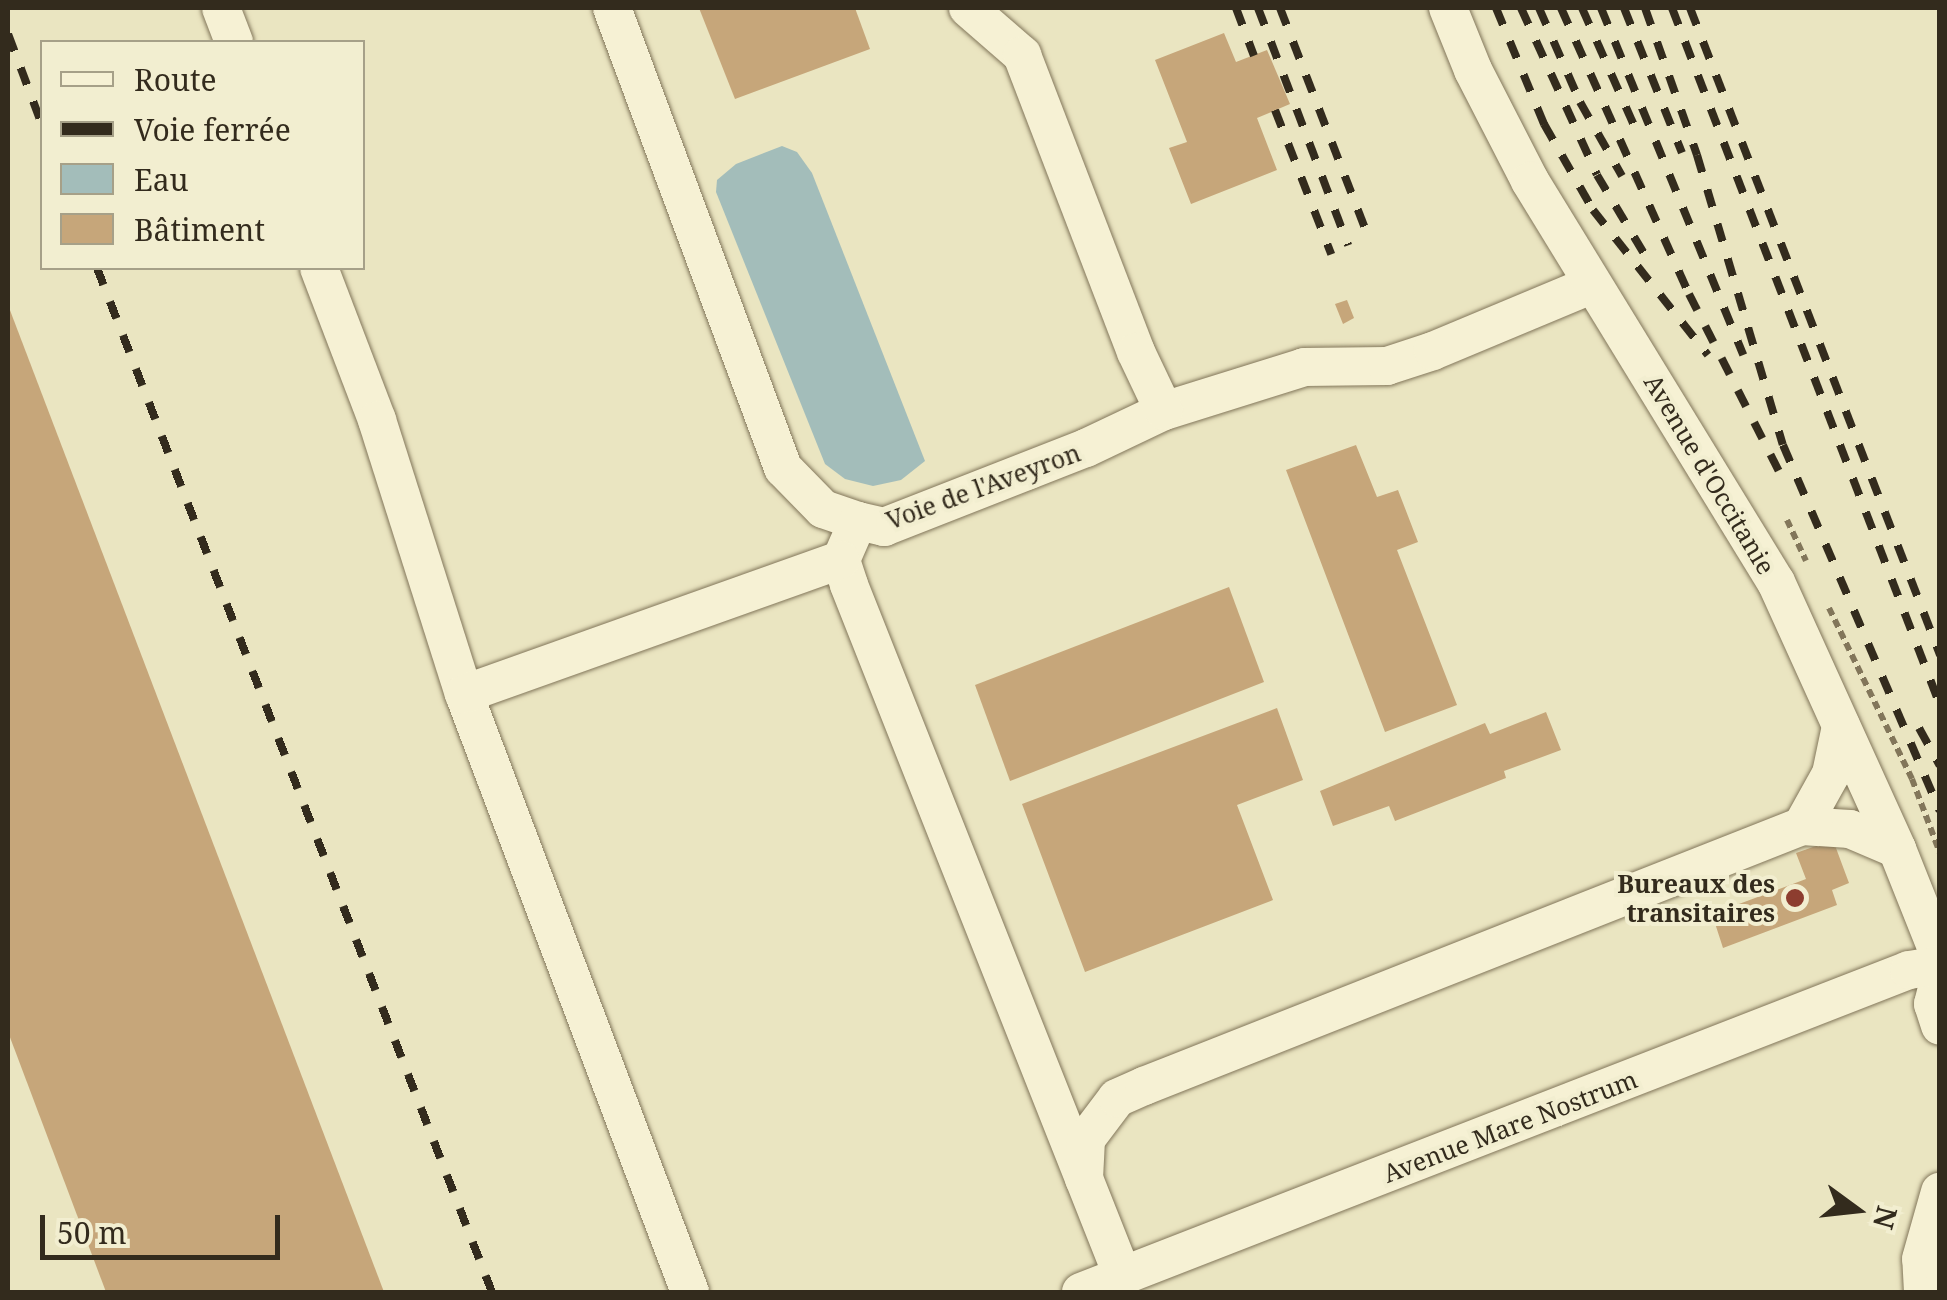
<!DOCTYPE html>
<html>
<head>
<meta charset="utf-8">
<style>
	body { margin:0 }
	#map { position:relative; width:1947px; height:1300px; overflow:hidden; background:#eae5c1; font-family:"Noto Serif",serif }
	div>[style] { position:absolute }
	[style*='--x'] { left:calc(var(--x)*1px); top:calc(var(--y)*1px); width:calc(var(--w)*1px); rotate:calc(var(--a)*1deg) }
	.water>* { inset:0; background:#a3bdba }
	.building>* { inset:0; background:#c6a67a }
	.path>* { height:6px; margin-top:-3px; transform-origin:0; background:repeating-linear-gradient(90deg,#82765a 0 8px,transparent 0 13px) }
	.roads { filter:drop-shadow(0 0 2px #82765a) drop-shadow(0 0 2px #82765a) }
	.minor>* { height:38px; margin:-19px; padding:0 19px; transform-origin:19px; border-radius:19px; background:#f6f1d4 }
	.rail>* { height:8px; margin-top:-4px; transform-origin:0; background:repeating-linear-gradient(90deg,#332b1d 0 18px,transparent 0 36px) }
	.dots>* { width:28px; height:28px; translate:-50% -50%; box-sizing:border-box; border:5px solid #f2eed0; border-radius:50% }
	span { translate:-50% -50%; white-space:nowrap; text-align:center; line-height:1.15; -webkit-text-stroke:8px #f2eed0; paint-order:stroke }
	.street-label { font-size:25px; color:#332b1d }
	.poi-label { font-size:25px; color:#332b1d; font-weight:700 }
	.right { translate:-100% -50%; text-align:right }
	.frame { position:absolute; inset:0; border:10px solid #332b1d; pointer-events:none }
	.legend { position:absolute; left:40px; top:40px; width:325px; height:230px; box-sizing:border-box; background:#f2eed0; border:2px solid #a6a088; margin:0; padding:12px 18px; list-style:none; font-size:30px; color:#332b1d }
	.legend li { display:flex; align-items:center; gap:20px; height:50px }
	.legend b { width:50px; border:2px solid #a6a088 }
	.north { position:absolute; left:1807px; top:1160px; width:100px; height:100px; -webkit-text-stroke:8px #f2eed0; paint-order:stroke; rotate:105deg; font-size:28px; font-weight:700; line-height:40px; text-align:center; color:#332b1d }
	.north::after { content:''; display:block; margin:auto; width:35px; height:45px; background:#332b1d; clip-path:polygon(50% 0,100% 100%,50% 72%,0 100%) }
	.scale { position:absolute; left:40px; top:1215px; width:240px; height:45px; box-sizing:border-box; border:5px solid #332b1d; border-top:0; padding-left:12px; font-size:30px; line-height:35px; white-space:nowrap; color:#332b1d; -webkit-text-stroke:8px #f2eed0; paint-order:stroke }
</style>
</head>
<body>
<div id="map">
	<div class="water">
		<div style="clip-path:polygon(782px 146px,797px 152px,812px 173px,925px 461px,901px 480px,873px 486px,845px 479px,825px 464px,716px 192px,717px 180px,736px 164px)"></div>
	</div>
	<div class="building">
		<div style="clip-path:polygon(699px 8px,855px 8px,870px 49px,735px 99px)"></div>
		<div style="clip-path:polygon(1224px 33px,1236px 62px,1267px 50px,1290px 104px,1257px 118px,1277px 170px,1191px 204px,1169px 148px,1187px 142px,1155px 60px)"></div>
		<div style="clip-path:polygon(1347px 300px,1354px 318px,1343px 324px,1335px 304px)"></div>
		<div style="clip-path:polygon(8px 305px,384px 1292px,106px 1292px,8px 1032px)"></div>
		<div style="clip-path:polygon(1356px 445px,1377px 497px,1398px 490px,1418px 542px,1397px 550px,1457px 705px,1385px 732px,1286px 470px)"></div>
		<div style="clip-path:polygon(1229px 587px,1264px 682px,1010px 781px,975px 685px)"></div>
		<div style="clip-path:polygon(1277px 708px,1303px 780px,1237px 805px,1273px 900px,1085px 972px,1022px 804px)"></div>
		<div style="clip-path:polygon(1546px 712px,1561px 750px,1504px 771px,1506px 778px,1395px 821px,1389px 806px,1333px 826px,1320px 791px,1485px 723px,1490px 734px)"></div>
		<div style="clip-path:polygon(1833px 840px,1849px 883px,1832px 890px,1837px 905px,1723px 948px,1712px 914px,1806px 879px,1796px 853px)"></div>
	</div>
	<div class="path">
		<div style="--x:1787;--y:520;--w:45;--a:65.1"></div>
		<div style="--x:1829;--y:608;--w:190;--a:64.1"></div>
		<div style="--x:1912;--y:779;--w:79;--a:69.3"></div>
	</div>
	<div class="roads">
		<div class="minor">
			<div style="--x:221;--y:8;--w:36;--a:69"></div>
			<div style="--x:612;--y:8;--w:491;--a:69.6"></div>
			<div style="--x:783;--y:468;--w:57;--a:45.7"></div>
			<div style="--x:823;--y:509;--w:37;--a:19"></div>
			<div style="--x:858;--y:521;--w:27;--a:13"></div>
			<div style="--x:884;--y:527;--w:217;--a:-21.4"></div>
			<div style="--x:1086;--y:448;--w:86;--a:-25.4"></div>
			<div style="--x:1164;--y:411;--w:147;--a:-17.4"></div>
			<div style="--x:1304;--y:367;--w:83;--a:-0.7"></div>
			<div style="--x:1387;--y:366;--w:48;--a:-18.1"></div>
			<div style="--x:1433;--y:351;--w:171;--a:-22.7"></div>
			<div style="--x:968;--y:8;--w:72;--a:41"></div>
			<div style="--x:1022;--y:55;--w:318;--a:69"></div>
			<div style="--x:1136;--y:352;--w:65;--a:64.6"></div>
			<div style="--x:1448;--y:8;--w:67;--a:68"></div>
			<div style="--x:1473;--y:70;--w:125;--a:62.8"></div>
			<div style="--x:1530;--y:181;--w:470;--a:58.5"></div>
			<div style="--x:1776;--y:582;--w:293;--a:65.6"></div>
			<div style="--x:1897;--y:849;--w:116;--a:68.3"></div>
			<div style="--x:319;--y:268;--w:163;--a:69.1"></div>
			<div style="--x:377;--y:420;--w:287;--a:72.4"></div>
			<div style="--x:464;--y:694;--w:639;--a:69.3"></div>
			<div style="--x:858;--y:521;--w:43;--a:113.6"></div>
			<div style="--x:841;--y:560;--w:26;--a:72"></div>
			<div style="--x:849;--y:585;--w:744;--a:68.4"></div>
			<div style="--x:464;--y:694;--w:400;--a:-19.6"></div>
			<div style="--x:1802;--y:826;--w:60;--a:-60.9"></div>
			<div style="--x:1831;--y:774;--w:49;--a:-78.2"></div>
			<div style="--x:1940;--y:976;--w:29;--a:104"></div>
			<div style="--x:1933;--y:1004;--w:23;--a:72"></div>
			<div style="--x:1084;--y:1179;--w:40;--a:-87.1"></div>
			<div style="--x:1086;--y:1139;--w:51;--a:-52.9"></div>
			<div style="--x:1117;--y:1098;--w:30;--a:-24"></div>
			<div style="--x:1144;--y:1086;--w:708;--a:-21.56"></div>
			<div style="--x:1802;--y:826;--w:48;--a:3.6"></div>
			<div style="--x:1850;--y:829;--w:51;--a:23.1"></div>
			<div style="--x:1081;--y:1292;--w:888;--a:-21.25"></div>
			<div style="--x:1909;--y:970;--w:31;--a:-9"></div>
			<div style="--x:1923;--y:1292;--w:33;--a:-93"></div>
			<div style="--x:1921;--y:1259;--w:70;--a:-74.2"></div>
		</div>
	</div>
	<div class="rail">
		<div style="--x:1236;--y:8;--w:51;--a:69.4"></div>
		<div style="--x:1258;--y:8;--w:254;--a:69.2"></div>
		<div style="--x:1280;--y:8;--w:244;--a:68.9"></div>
		<div style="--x:1496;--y:8;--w:126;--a:67.5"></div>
		<div style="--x:1544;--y:124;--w:99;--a:60.3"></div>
		<div style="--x:1593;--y:210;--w:185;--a:51.6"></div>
		<div style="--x:1521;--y:8;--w:183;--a:65.5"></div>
		<div style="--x:1597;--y:175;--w:96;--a:59.1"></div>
		<div style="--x:1539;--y:8;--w:103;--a:66.4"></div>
		<div style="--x:1580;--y:102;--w:85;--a:60.4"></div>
		<div style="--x:1561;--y:8;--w:313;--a:65.9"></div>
		<div style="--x:1689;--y:294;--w:201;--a:63.1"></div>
		<div style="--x:1582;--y:8;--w:136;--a:66.1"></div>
		<div style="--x:1601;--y:8;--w:375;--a:67.7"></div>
		<div style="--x:1624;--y:8;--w:156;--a:68.2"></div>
		<div style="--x:1645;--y:8;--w:156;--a:70.5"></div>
		<div style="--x:1697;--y:155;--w:302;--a:73.5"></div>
		<div style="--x:1783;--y:445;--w:398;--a:66.8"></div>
		<div style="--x:1672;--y:8;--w:747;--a:68.97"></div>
		<div style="--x:1690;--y:8;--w:694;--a:68.87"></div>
		<div style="--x:8;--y:34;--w:97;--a:69.5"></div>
		<div style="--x:1275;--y:110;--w:155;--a:68.7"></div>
		<div style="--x:97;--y:268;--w:1098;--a:68.91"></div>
		<div style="--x:1919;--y:728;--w:43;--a:61.1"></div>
	</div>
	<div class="dots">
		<div style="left:1795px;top:898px;background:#8d3d2f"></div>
	</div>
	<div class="street-label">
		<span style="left:1710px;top:474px;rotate:59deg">Avenue d'Occitanie</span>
		<span style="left:983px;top:486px;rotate:-20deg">Voie de l'Aveyron</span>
		<span style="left:1510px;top:1126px;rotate:-21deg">Avenue Mare Nostrum</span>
	</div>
	<div class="poi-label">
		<span class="right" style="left:1775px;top:898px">Bureaux des<br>transitaires</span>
	</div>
	<div class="frame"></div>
	<ul class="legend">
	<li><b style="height:12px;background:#f6f1d4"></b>Route</li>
	<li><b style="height:12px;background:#332b1d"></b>Voie ferrée</li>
	<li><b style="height:28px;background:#a3bdba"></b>Eau</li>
	<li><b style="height:28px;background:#c6a67a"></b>Bâtiment</li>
	</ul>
	<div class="north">N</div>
	<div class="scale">50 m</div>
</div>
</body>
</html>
